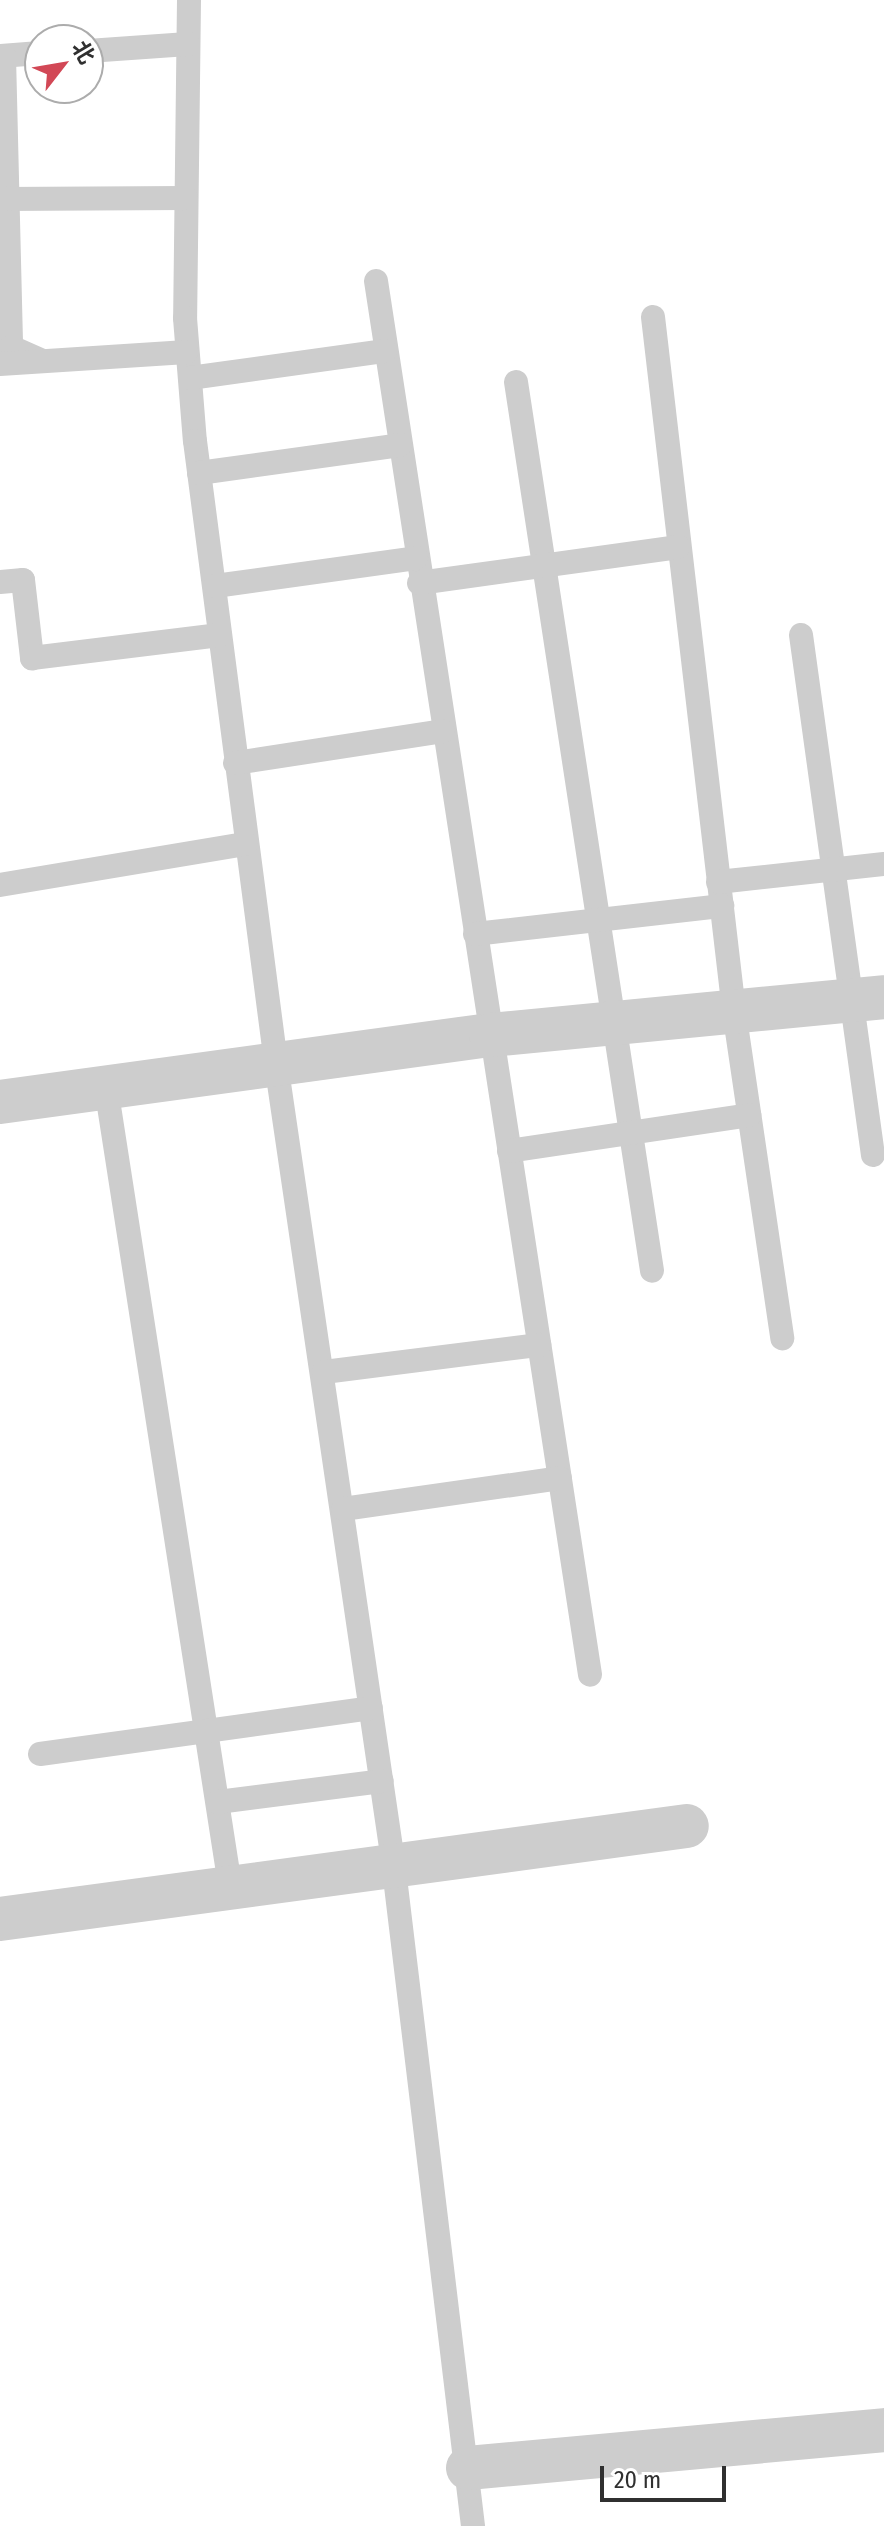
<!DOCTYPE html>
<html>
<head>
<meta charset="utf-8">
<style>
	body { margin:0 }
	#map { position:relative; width:884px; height:2526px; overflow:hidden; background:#fff; font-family:"Fira Sans Condensed","Noto Sans SC",sans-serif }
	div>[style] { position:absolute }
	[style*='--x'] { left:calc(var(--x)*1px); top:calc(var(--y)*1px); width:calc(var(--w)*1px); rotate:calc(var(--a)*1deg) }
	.service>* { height:24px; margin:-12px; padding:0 12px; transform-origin:12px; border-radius:12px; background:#cdcdcd }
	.minor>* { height:44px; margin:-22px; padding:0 22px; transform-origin:22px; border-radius:22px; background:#cdcdcd }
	span { translate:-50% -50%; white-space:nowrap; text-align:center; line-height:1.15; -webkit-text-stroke:8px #fff; paint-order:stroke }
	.north { position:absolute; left:24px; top:24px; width:80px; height:80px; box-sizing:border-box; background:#fff; border:2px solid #acacac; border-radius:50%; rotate:59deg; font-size:22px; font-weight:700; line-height:32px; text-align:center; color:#303030 }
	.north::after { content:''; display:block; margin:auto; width:28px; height:36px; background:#d24856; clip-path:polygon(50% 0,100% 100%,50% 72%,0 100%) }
	.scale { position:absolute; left:600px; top:2466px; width:126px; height:36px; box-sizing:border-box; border:4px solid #303030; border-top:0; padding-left:10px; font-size:24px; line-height:28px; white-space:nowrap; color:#303030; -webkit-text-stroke:6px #fff; paint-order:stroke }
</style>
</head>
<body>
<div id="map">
	<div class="service">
		<div style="--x:189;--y:0;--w:318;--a:90.7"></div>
		<div style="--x:185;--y:318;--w:123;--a:85.4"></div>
		<div style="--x:195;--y:441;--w:627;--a:82.58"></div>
		<div style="--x:276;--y:1063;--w:807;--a:81.66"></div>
		<div style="--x:393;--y:1861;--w:670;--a:83.14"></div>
		<div style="--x:88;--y:51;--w:100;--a:-4"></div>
		<div style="--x:0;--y:56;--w:40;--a:-4.3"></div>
		<div style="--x:4;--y:56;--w:291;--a:88.6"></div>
		<div style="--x:11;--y:347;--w:34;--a:24"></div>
		<div style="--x:0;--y:199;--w:186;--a:-0.3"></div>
		<div style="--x:376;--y:281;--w:1410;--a:81.27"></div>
		<div style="--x:653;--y:317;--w:699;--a:83.34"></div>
		<div style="--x:734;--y:1011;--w:331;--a:81.6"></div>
		<div style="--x:0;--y:364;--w:187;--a:-3.7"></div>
		<div style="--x:190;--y:378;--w:197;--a:-7.9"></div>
		<div style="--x:516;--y:382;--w:899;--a:81.3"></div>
		<div style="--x:199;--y:473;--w:203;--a:-7.9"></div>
		<div style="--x:0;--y:582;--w:23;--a:-5"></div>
		<div style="--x:23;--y:580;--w:79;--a:83.4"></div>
		<div style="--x:32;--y:658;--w:189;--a:-7"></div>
		<div style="--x:419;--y:583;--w:262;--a:-7.9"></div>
		<div style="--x:215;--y:586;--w:203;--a:-7.9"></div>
		<div style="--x:801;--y:635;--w:525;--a:82.12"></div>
		<div style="--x:235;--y:763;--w:210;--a:-8.7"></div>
		<div style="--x:718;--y:882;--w:167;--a:-6.2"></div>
		<div style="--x:0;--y:885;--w:249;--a:-9.5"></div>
		<div style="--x:475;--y:934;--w:249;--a:-6.5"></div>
		<div style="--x:106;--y:1087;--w:808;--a:81.17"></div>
		<div style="--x:509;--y:1151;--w:243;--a:-8.5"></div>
		<div style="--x:324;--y:1372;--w:217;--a:-7.2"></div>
		<div style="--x:343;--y:1509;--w:219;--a:-8.1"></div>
		<div style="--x:40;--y:1754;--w:334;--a:-7.9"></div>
		<div style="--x:218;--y:1802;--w:165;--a:-7.3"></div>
	</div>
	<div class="minor">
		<div style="--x:0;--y:1102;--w:496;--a:-7.8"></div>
		<div style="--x:491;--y:1035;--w:395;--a:-5.5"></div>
		<div style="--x:0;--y:1919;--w:693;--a:-7.71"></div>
		<div style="--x:468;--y:2468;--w:418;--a:-5.2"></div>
	</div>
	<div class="north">北</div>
	<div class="scale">20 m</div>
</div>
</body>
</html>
